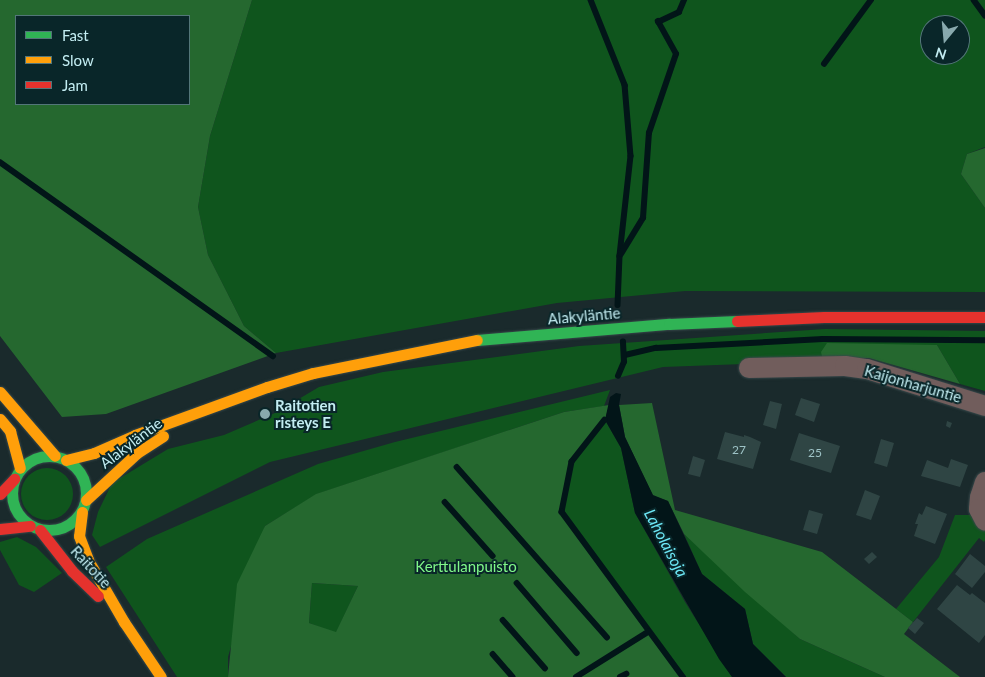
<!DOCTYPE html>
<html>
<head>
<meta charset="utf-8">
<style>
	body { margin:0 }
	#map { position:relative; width:985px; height:677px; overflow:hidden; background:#1a2a2c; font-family:Lato,sans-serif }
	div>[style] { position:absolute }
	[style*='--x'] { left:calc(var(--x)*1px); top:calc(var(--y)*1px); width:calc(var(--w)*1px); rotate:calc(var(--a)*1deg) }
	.green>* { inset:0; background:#0f551d }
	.round { border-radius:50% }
	.forest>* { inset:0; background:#25682f }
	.water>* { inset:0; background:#021518 }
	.stream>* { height:5.5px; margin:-2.75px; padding:0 2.75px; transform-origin:2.75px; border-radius:2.75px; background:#021518 }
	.building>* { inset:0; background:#2f4544 }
	.roads { filter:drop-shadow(0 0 1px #37484a) drop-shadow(0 0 1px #37484a) }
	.street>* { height:20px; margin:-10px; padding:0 10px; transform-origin:10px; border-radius:10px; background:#715d5c }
	.fast>* { height:11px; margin:-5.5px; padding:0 5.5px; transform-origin:5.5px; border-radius:5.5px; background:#30b455 }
	.fast>.ring { margin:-5.5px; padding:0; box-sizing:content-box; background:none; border:11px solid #30b455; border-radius:50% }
	.slow>* { height:11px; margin:-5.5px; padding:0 5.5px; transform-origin:5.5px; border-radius:5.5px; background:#ff9f0a }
	.jam>* { height:11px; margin:-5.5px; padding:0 5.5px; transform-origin:5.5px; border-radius:5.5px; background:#e5322d }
	.dots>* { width:14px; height:14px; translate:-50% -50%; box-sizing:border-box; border:2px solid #092629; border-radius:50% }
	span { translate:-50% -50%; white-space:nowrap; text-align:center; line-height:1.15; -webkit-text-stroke:4px #092629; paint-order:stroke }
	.number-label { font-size:12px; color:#9ec3c6 }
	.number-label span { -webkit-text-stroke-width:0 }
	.street-label { font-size:15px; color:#c3edf2 }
	.poi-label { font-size:15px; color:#c3edf2; font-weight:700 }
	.left { translate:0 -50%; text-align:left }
	.park-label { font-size:15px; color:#80f889 }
	.water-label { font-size:16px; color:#6ce7f5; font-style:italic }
	.legend { position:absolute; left:15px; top:15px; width:175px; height:90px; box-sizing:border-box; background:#092629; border:1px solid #537679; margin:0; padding:6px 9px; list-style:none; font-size:15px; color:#c3edf2 }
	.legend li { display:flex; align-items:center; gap:10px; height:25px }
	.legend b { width:25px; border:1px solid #537679 }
	.north { position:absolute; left:920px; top:15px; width:50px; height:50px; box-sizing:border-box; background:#092629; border:1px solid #537679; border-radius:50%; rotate:197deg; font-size:14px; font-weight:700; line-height:20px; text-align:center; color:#c3edf2 }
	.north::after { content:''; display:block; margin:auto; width:18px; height:22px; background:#88a9ad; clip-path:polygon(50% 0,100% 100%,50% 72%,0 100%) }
</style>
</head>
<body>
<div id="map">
	<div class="green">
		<div style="clip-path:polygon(evenodd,252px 0,985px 0,985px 147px,967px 154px,961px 174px,985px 208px,985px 292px,685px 291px,557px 303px,276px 353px,244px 326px,208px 255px,198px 207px,210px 136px,252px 0,930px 25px,960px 25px,960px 55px,930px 55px,930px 25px)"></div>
		<div style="clip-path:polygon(825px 329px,985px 331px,985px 391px,960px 384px,937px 345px,823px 361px,663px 367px,270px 462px,100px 547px,92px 535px,98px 512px,112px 483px,168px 449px,224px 435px,275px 413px,319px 387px,383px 372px,579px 346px)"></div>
		<div style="clip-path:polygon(610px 390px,604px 406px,564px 412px,317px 494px,265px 526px,228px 657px,228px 677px,177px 677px,106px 567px,147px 539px,318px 464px,395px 442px)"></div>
		<div style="clip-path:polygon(605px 420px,621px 448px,635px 513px,685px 602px,732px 677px,683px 677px,562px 512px,572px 462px)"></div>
		<div class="round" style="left:21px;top:468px;width:52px;height:52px"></div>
		<div style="clip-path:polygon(955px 515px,974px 515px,985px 530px,985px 540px,984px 542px,979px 538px,913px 622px,896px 609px,939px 557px)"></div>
		<div style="clip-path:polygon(684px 534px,800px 639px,885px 677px,786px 677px,753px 644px,745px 609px,702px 574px)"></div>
		<div style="clip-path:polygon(17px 537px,36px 547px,62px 573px,34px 592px,19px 585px,0 550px,0 542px)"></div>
		<div style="clip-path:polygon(312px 583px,358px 586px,336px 633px,309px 623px)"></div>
	</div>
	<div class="forest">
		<div style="clip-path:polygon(evenodd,0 0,252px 0,210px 136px,198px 207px,208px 255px,244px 326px,276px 353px,106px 414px,62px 417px,0 336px,0 0,189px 16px,189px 104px,16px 104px,16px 16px,189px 16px)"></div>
		<div style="clip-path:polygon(985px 148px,985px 208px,961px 174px,967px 154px)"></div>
		<div style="clip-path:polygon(827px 343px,937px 345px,960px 384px,869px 358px,823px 361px,821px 352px)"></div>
		<div style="clip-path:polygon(652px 403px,675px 510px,822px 552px,913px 622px,904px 634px,960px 677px,885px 677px,800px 639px,745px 592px,684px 534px,668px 501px,653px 496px,625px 437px,619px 405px)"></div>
		<div style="clip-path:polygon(evenodd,609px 405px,605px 420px,572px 462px,562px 512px,683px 677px,228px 677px,237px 584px,265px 526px,316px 494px,564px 412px,609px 405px,312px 583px,358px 586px,336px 632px,309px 623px,312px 583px)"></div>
	</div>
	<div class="water">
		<div style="clip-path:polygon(616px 393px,621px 394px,619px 405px,625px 437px,653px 495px,668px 501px,702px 574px,745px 609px,753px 644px,786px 677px,732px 677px,719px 659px,635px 513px,621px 448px,605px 420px,610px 397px)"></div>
	</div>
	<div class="stream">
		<div style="--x:591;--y:0;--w:92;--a:68.2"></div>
		<div style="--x:625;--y:85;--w:71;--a:85.2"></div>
		<div style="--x:631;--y:156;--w:101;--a:96.3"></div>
		<div style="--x:620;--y:256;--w:49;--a:92.3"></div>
		<div style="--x:974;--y:0;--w:19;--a:54"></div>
		<div style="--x:824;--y:64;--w:79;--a:-53.7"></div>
		<div style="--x:0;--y:162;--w:335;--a:35.4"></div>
		<div style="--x:621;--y:254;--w:42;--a:-58.6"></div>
		<div style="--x:643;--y:218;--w:85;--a:-86"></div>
		<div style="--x:649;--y:133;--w:83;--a:-71.1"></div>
		<div style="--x:676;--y:54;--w:37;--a:-119"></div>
		<div style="--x:658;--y:22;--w:23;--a:-25"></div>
		<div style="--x:679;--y:12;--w:13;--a:-67"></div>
		<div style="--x:625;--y:355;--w:32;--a:-13"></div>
		<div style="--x:656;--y:348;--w:167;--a:-3.1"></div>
		<div style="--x:823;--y:339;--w:162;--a:0.4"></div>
		<div style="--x:618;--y:376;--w:15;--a:-67"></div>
		<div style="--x:624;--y:362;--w:20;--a:-93"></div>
		<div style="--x:605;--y:420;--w:53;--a:128.2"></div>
		<div style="--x:572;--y:462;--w:51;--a:101.3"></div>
		<div style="--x:562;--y:512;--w:205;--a:53.7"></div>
		<div style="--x:457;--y:467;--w:227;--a:48.6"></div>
		<div style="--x:445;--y:502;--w:72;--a:48.4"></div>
		<div style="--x:517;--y:583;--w:92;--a:49.4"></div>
		<div style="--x:503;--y:620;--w:64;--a:48.8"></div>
		<div style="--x:493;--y:654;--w:30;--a:49"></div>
		<div style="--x:576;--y:677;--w:85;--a:-32"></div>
		<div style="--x:620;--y:677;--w:7;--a:-27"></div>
	</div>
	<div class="building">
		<div style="clip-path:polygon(801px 398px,820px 404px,814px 422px,795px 415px)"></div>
		<div style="clip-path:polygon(770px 401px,782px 404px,776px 429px,763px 425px)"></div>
		<div style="clip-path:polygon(947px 421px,952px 423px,950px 428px,946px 426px)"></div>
		<div style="clip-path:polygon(725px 432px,744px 437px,744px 435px,750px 437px,761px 442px,753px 469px,717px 459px)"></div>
		<div style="clip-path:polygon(799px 433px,840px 446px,831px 473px,790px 460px)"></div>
		<div style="clip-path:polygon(881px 439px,894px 443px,887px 467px,874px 463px)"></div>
		<div style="clip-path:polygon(693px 456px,705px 460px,700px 477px,688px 474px)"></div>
		<div style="clip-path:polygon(951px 459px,968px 465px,960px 487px,921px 476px,927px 460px,948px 468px)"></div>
		<div style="clip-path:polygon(865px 490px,880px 496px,871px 520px,856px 515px)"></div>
		<div style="clip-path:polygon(926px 506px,947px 514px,935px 544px,914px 536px,918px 524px,915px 524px,919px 513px,922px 515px)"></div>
		<div style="clip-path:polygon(809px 510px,823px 514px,817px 534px,803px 530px)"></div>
		<div style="clip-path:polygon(872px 552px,877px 557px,869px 564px,864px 559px)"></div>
		<div style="clip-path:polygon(970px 554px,985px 566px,985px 572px,972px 588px,955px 574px)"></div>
		<div style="clip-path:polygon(957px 585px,970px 595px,972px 593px,985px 603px,985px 635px,979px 643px,937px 609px)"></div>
		<div style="clip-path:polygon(917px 618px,924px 623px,915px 634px,908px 628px)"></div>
	</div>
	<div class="roads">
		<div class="street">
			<div style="--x:749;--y:368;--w:96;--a:-1.2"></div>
			<div style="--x:845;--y:366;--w:22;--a:8"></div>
			<div style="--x:867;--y:369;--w:124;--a:17.4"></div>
			<div style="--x:985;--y:482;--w:16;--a:108"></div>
			<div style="--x:980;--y:497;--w:12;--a:95"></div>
			<div style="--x:979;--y:509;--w:13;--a:63"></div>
		</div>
		<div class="fast">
			<div style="--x:477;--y:340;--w:193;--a:-4.8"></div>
			<div style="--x:669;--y:324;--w:68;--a:-2.5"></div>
			<div class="ring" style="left:12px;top:456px;width:63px;height:63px"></div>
		</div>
		<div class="slow">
			<div style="--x:0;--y:392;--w:84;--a:49.3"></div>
			<div style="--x:0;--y:419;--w:16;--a:50"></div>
			<div style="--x:10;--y:431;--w:38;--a:75"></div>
			<div style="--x:66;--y:460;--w:29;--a:-14"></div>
			<div style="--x:94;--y:453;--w:45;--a:-23.7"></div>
			<div style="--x:135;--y:435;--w:140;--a:-20"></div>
			<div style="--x:267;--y:387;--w:48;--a:-16.9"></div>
			<div style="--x:313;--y:373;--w:167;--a:-11.4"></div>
			<div style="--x:86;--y:500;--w:69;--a:-42.7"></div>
			<div style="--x:137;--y:453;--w:31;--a:-33"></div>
			<div style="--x:82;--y:512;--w:24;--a:97"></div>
			<div style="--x:79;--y:536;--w:26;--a:69"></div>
			<div style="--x:88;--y:560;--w:72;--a:59.9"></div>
			<div style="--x:124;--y:622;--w:66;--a:56.1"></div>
		</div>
		<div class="jam">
			<div style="--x:737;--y:321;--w:87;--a:-2.6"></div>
			<div style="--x:824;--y:317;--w:161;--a:0"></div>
			<div style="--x:0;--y:494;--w:21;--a:-47"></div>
			<div style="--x:0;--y:529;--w:30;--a:-6"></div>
			<div style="--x:40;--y:530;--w:52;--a:52"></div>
			<div style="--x:72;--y:571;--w:36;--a:44"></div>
		</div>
	</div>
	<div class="dots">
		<div style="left:265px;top:414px;background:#88a9ad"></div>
	</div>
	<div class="number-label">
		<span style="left:739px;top:450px">27</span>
		<span style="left:815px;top:453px">25</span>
	</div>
	<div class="street-label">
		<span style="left:584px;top:316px;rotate:-5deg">Alakyläntie</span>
		<span style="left:913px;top:384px;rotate:16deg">Kaijonharjuntie</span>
		<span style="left:131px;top:443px;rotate:-37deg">Alakyläntie</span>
		<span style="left:91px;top:567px;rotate:47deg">Raitotie</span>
	</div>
	<div class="poi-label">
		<span class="left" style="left:275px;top:414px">Raitotien<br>risteys E</span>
	</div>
	<div class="park-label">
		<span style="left:466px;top:567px">Kerttulanpuisto</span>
	</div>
	<div class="water-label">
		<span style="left:666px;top:543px;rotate:62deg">Laholaisoja</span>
	</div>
	<ul class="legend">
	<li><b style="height:6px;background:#30b455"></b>Fast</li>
	<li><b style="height:6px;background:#ff9f0a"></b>Slow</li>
	<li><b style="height:6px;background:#e5322d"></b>Jam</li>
	</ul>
	<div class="north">N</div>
</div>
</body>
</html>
